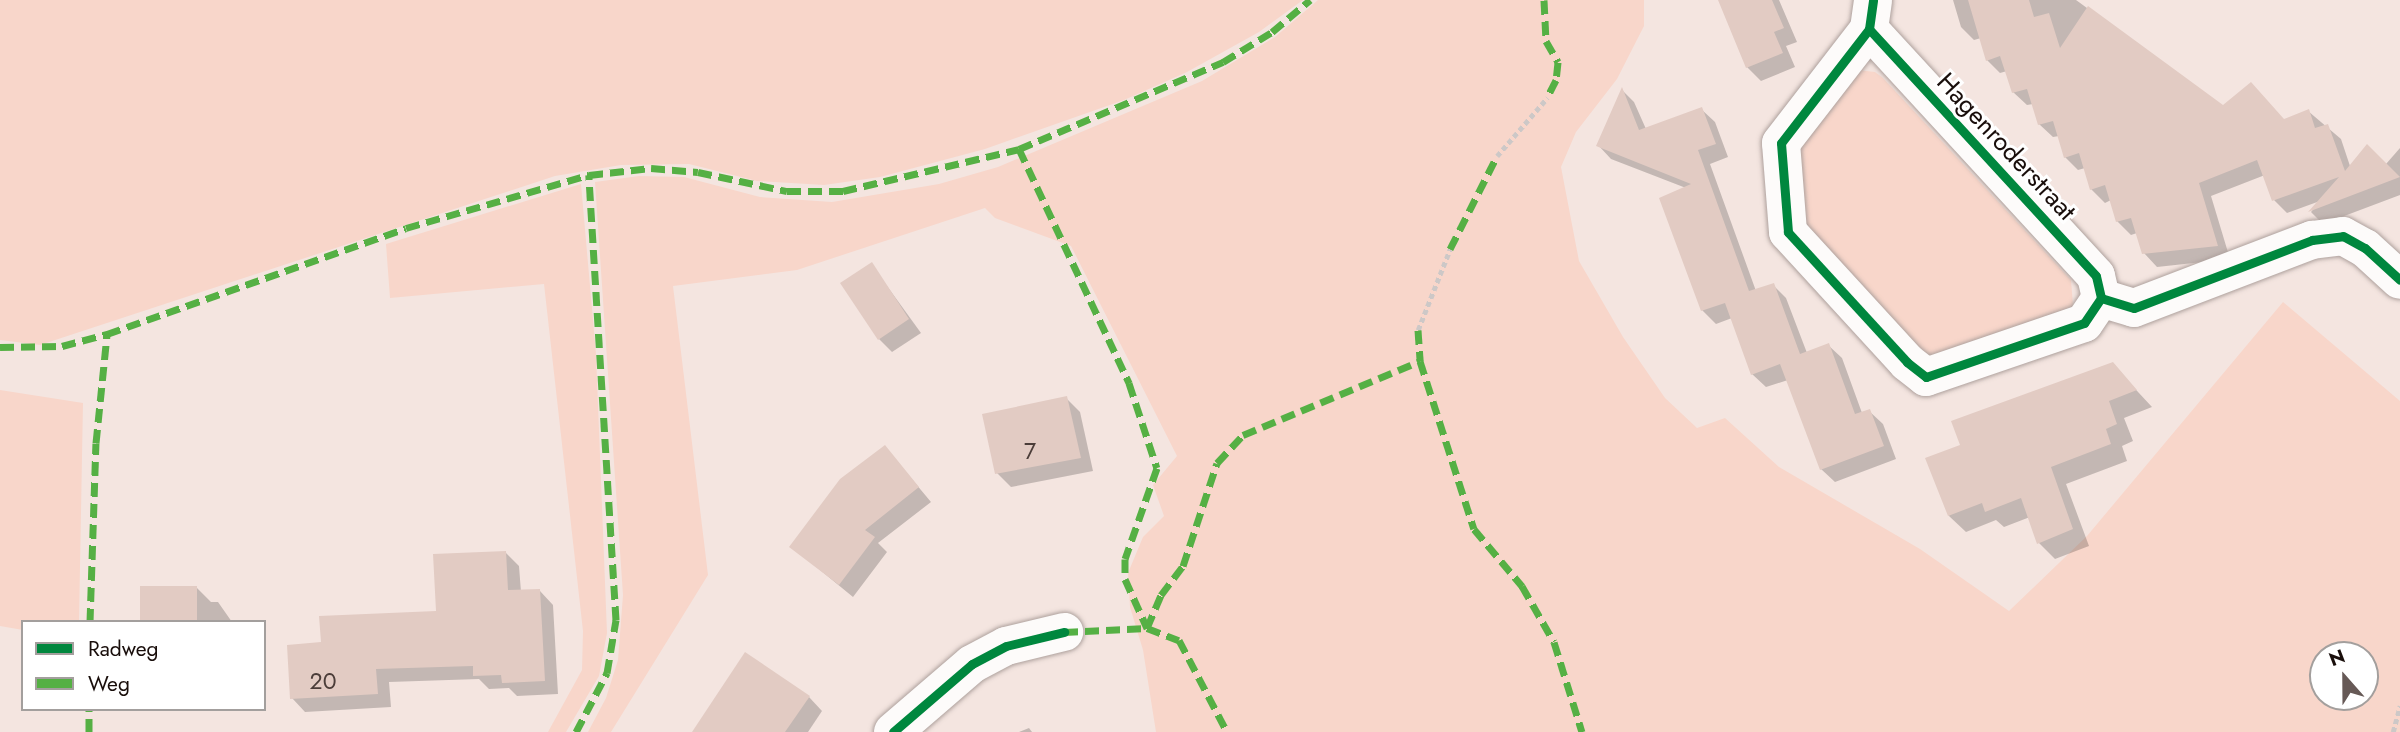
<!DOCTYPE html>
<html>
<head>
<meta charset="utf-8">
<style>
	body { margin:0 }
	#map { position:relative; width:2400px; height:732px; overflow:hidden; background:#f4e5e0; font-family:Jost,sans-serif }
	div>[style] { position:absolute }
	[style*='--x'] { left:calc(var(--x)*1px); top:calc(var(--y)*1px); width:calc(var(--w)*1px); rotate:calc(var(--a)*1deg) }
	.green>* { inset:0; background:#f8d6ca }
	.shadow>* { inset:0; background:#0003 }
	.building>* { inset:0; background:#e2cbc3 }
	.path>* { height:4.5px; margin-top:-2.25px; transform-origin:0; background:repeating-linear-gradient(90deg,#cdc8c7 0 5px,transparent 0 8.5px) }
	.roads { filter:drop-shadow(0 0 2px #aea19d) drop-shadow(0 0 2px #aea19d) }
	.street>* { height:38px; margin:-19px; padding:0 19px; transform-origin:19px; border-radius:19px; background:#fdfbfa }
	.quiet>* { height:7px; margin-top:-3.5px; transform-origin:0; background:repeating-linear-gradient(90deg,#55b044 0 14px,transparent 0 21px) }
	.cycleway>* { height:9px; margin:-4.5px; padding:0 4.5px; transform-origin:4.5px; border-radius:4.5px; background:#00873e }
	span { translate:-50% -50%; white-space:nowrap; text-align:center; line-height:1.15; -webkit-text-stroke:6px #fff; paint-order:stroke }
	.number-label { font-size:23px; color:#4b3d39 }
	.number-label span { -webkit-text-stroke-width:0 }
	.street-label { font-size:26px; color:#190e0b }
	.legend { position:absolute; left:21px; top:620px; width:245px; height:91px; box-sizing:border-box; background:#fff; border:2px solid #a39f9d; margin:0; padding:9px 12px; list-style:none; font-size:21px; color:#190e0b }
	.legend li { display:flex; align-items:center; gap:14px; height:35px }
	.legend b { width:35px; border:2px solid #a39f9d }
	.north { position:absolute; left:2309px; top:641px; width:70px; height:70px; box-sizing:border-box; background:#fff; border:2px solid #a39f9d; border-radius:50%; rotate:339deg; font-size:19px; font-weight:700; line-height:28px; text-align:center; color:#190e0b }
	.north::after { content:''; display:block; margin:auto; width:24px; height:32px; background:#665956; clip-path:polygon(50% 0,100% 100%,50% 72%,0 100%) }
</style>
</head>
<body>
<div id="map">
	<div class="green">
		<div style="clip-path:polygon(0 0,1303px 0,1259px 32px,1187px 72px,1124px 100px,985px 149px,880px 177px,824px 185px,757px 181px,689px 164px,621px 165px,555px 176px,40px 345px,0 340px)"></div>
		<div style="clip-path:polygon(evenodd,1318px 0,1644px 0,1644px 26px,1617px 79px,1576px 132px,1561px 167px,1579px 261px,1623px 337px,1665px 398px,1697px 428px,1725px 418px,1779px 467px,1920px 549px,2009px 611px,2087px 536px,2283px 302px,2400px 401px,2400px 732px,1156px 732px,1143px 650px,1130px 607px,1128px 573px,1143px 537px,1164px 516px,1153px 485px,1177px 456px,1071px 246px,995px 218px,985px 208px,797px 270px,673px 286px,708px 575px,611px 732px,588px 732px,606px 698px,618px 660px,623px 595px,595px 182px,639px 176px,684px 177px,760px 197px,832px 202px,939px 184px,998px 167px,1202px 81px,1275px 37px,1318px 0,2323px 655px,2365px 655px,2365px 697px,2323px 697px,2323px 655px)"></div>
		<div style="clip-path:polygon(1857px 70px,1875px 72px,1883px 78px,2071px 280px,2073px 305px,2067px 314px,1929px 362px,1808px 237px,1795px 155px)"></div>
		<div style="clip-path:polygon(581px 184px,596px 354px,607px 633px,599px 676px,566px 732px,548px 732px,582px 670px,583px 631px,544px 284px,390px 298px,386px 244px)"></div>
		<div style="clip-path:polygon(0 390px,83px 403px,79px 622px,23px 622px,23px 630px,0 626px)"></div>
	</div>
	<div class="shadow">
		<div style="clip-path:polygon(1719px 0,1779px 0,1797px 42px,1786px 46px,1795px 67px,1761px 81px,1747px 67px)"></div>
		<div style="clip-path:polygon(1953px 0,2076px 0,2223px 107px,2285px 120px,2308px 111px,2341px 139px,2350px 166px,2386px 164px,2400px 148px,2400px 195px,2323px 224px,2311px 212px,2320px 201px,2287px 213px,2274px 200px,2265px 175px,2211px 196px,2230px 259px,2157px 267px,2144px 253px,2137px 233px,2131px 235px,2117px 221px,2111px 200px,2105px 203px,2091px 189px,2085px 168px,2078px 170px,2065px 157px,2059px 136px,2053px 137px,2039px 124px,2033px 104px,2027px 105px,2013px 92px,2007px 71px,2000px 73px,1987px 60px,1981px 38px,1974px 40px,1961px 27px)"></div>
		<div style="clip-path:polygon(1622px 90px,1634px 102px,1646px 129px,1701px 109px,1715px 122px,1728px 157px,1710px 164px,1756px 291px,1773px 285px,1786px 298px,1807px 353px,1828px 345px,1842px 358px,1862px 413px,1869px 411px,1883px 424px,1896px 459px,1835px 482px,1821px 469px,1788px 380px,1766px 387px,1752px 374px,1732px 318px,1716px 324px,1702px 310px,1686px 188px,1611px 159px,1598px 145px)"></div>
		<div style="clip-path:polygon(871px 264px,921px 333px,892px 352px,879px 339px)"></div>
		<div style="clip-path:polygon(2112px 364px,2152px 407px,2124px 418px,2133px 441px,2122px 446px,2127px 461px,2066px 484px,2089px 546px,2055px 559px,2039px 543px,2030px 517px,2004px 527px,1996px 520px,1966px 532px,1949px 516px,1962px 446px)"></div>
		<div style="clip-path:polygon(1066px 398px,1080px 412px,1093px 471px,1011px 487px,997px 473px)"></div>
		<div style="clip-path:polygon(885px 447px,931px 502px,878px 543px,887px 552px,853px 597px,792px 547px)"></div>
		<div style="clip-path:polygon(505px 552px,519px 566px,521px 592px,540px 591px,553px 605px,558px 694px,517px 696px,509px 688px,489px 689px,479px 679px,389px 682px,391px 707px,305px 712px,292px 698px,322px 644px,438px 612px)"></div>
		<div style="clip-path:polygon(197px 588px,211px 602px,218px 602px,232px 622px,142px 622px)"></div>
		<div style="clip-path:polygon(809px 697px,822px 711px,808px 732px,700px 732px)"></div>
		<div style="clip-path:polygon(1029px 728px,1032px 732px,1019px 732px)"></div>
	</div>
	<div class="building">
		<div style="clip-path:polygon(1718px 0,1772px 0,1784px 28px,1774px 32px,1783px 53px,1746px 68px)"></div>
		<div style="clip-path:polygon(1968px 0,2029px 0,2034px 17px,2049px 13px,2060px 48px,2088px 6px,2223px 105px,2251px 82px,2284px 119px,2309px 109px,2315px 128px,2328px 124px,2345px 171px,2367px 144px,2400px 177px,2308px 212px,2339px 177px,2272px 201px,2257px 160px,2199px 183px,2218px 246px,2142px 254px,2131px 218px,2116px 222px,2105px 185px,2090px 190px,2079px 153px,2064px 158px,2053px 121px,2038px 125px,2027px 89px,2012px 93px,2000px 56px,1986px 61px)"></div>
		<div style="clip-path:polygon(1622px 87px,1639px 130px,1702px 107px,1716px 144px,1698px 150px,1749px 291px,1774px 283px,1800px 354px,1829px 343px,1855px 414px,1870px 409px,1884px 446px,1820px 470px,1780px 364px,1751px 375px,1725px 303px,1701px 311px,1659px 198px,1691px 184px,1596px 146px)"></div>
		<div style="clip-path:polygon(872px 262px,909px 319px,878px 340px,840px 283px)"></div>
		<div style="clip-path:polygon(2113px 362px,2137px 390px,2109px 401px,2117px 424px,2106px 429px,2111px 444px,2051px 467px,2073px 529px,2037px 544px,2021px 498px,1985px 512px,1982px 503px,1948px 516px,1925px 458px,1960px 445px,1951px 421px)"></div>
		<div style="clip-path:polygon(1067px 396px,1081px 458px,995px 474px,982px 414px)"></div>
		<div style="clip-path:polygon(885px 445px,919px 487px,865px 530px,875px 537px,839px 585px,789px 547px,840px 479px)"></div>
		<div style="clip-path:polygon(506px 551px,508px 590px,540px 589px,545px 681px,502px 683px,501px 675px,473px 676px,473px 666px,376px 669px,378px 694px,290px 699px,287px 645px,321px 642px,319px 616px,436px 611px,433px 554px)"></div>
		<div style="clip-path:polygon(140px 586px,197px 586px,197px 622px,140px 622px)"></div>
		<div style="clip-path:polygon(745px 652px,810px 696px,785px 732px,692px 732px)"></div>
	</div>
	<div class="path">
		<div style="--x:1497;--y:156;--w:77;--a:-49.2"></div>
		<div style="--x:1418;--y:330;--w:87;--a:-68.4"></div>
		<div style="--x:2393;--y:732;--w:27;--a:-75"></div>
	</div>
	<div class="roads">
		<div class="street">
			<div style="--x:1869;--y:29;--w:335;--a:47.4"></div>
			<div style="--x:2096;--y:276;--w:23;--a:77"></div>
			<div style="--x:2101;--y:298;--w:30;--a:124"></div>
			<div style="--x:2084;--y:323;--w:167;--a:161.1"></div>
			<div style="--x:1926;--y:377;--w:24;--a:-142"></div>
			<div style="--x:1907;--y:362;--w:176;--a:-132.5"></div>
			<div style="--x:1788;--y:232;--w:89;--a:-94.5"></div>
			<div style="--x:1781;--y:143;--w:144;--a:-52.3"></div>
			<div style="--x:1869;--y:29;--w:29;--a:-82"></div>
			<div style="--x:2101;--y:298;--w:34;--a:17"></div>
			<div style="--x:2134;--y:308;--w:191;--a:-20.9"></div>
			<div style="--x:2312;--y:240;--w:31;--a:-7"></div>
			<div style="--x:2343;--y:236;--w:25;--a:29"></div>
			<div style="--x:2365;--y:248;--w:47;--a:42.4"></div>
			<div style="--x:893;--y:732;--w:104;--a:-40.7"></div>
			<div style="--x:972;--y:664;--w:38;--a:-28"></div>
			<div style="--x:1006;--y:646;--w:60;--a:-13.6"></div>
		</div>
	</div>
	<div class="quiet">
		<div style="--x:1544;--y:0;--w:41;--a:87.2"></div>
		<div style="--x:1546;--y:41;--w:24;--a:60"></div>
		<div style="--x:1558;--y:62;--w:18;--a:96"></div>
		<div style="--x:1556;--y:80;--w:20;--a:117"></div>
		<div style="--x:1019;--y:149;--w:259;--a:64.8"></div>
		<div style="--x:1129;--y:383;--w:89;--a:71.8"></div>
		<div style="--x:1157;--y:468;--w:96;--a:109.4"></div>
		<div style="--x:1125;--y:559;--w:20;--a:90"></div>
		<div style="--x:1125;--y:579;--w:54;--a:65.8"></div>
		<div style="--x:1147;--y:628;--w:34;--a:21"></div>
		<div style="--x:1179;--y:640;--w:104;--a:62.4"></div>
		<div style="--x:1450;--y:249;--w:104;--a:-63.2"></div>
		<div style="--x:1418;--y:330;--w:31;--a:86"></div>
		<div style="--x:1420;--y:361;--w:176;--a:72.2"></div>
		<div style="--x:1474;--y:529;--w:75;--a:49.9"></div>
		<div style="--x:1522;--y:586;--w:64;--a:60.3"></div>
		<div style="--x:1554;--y:642;--w:94;--a:72.7"></div>
		<div style="--x:0;--y:347;--w:62;--a:-0.9"></div>
		<div style="--x:62;--y:346;--w:47;--a:-14.9"></div>
		<div style="--x:107;--y:334;--w:317;--a:-19.5"></div>
		<div style="--x:406;--y:228;--w:191;--a:-16.2"></div>
		<div style="--x:589;--y:175;--w:62;--a:-6.4"></div>
		<div style="--x:651;--y:168;--w:47;--a:4.9"></div>
		<div style="--x:698;--y:172;--w:91;--a:12.1"></div>
		<div style="--x:787;--y:191;--w:56;--a:0"></div>
		<div style="--x:843;--y:191;--w:181;--a:-13.4"></div>
		<div style="--x:1019;--y:149;--w:222;--a:-23.1"></div>
		<div style="--x:1223;--y:62;--w:57;--a:-31.5"></div>
		<div style="--x:1272;--y:32;--w:50;--a:-40.1"></div>
		<div style="--x:90;--y:622;--w:179;--a:-88.1"></div>
		<div style="--x:96;--y:443;--w:110;--a:-84.2"></div>
		<div style="--x:1064;--y:632;--w:83;--a:-2.8"></div>
		<div style="--x:1147;--y:628;--w:36;--a:-67"></div>
		<div style="--x:1161;--y:595;--w:36;--a:-53"></div>
		<div style="--x:1183;--y:566;--w:108;--a:-71.7"></div>
		<div style="--x:1217;--y:463;--w:38;--a:-47"></div>
		<div style="--x:1243;--y:435;--w:192;--a:-22.7"></div>
		<div style="--x:89;--y:732;--w:23;--a:-90"></div>
		<div style="--x:576;--y:732;--w:67;--a:-62.3"></div>
		<div style="--x:607;--y:673;--w:54;--a:-80.4"></div>
		<div style="--x:616;--y:620;--w:446;--a:-93.5"></div>
	</div>
	<div class="cycleway">
		<div style="--x:1869;--y:29;--w:335;--a:47.4"></div>
		<div style="--x:2096;--y:276;--w:23;--a:77"></div>
		<div style="--x:2101;--y:298;--w:30;--a:124"></div>
		<div style="--x:2084;--y:323;--w:167;--a:161.1"></div>
		<div style="--x:1926;--y:377;--w:24;--a:-142"></div>
		<div style="--x:1907;--y:362;--w:176;--a:-132.5"></div>
		<div style="--x:1788;--y:232;--w:89;--a:-94.5"></div>
		<div style="--x:1781;--y:143;--w:144;--a:-52.3"></div>
		<div style="--x:1869;--y:29;--w:29;--a:-82"></div>
		<div style="--x:2101;--y:298;--w:34;--a:17"></div>
		<div style="--x:2134;--y:308;--w:191;--a:-20.9"></div>
		<div style="--x:2312;--y:240;--w:31;--a:-7"></div>
		<div style="--x:2343;--y:236;--w:25;--a:29"></div>
		<div style="--x:2365;--y:248;--w:47;--a:42.4"></div>
		<div style="--x:893;--y:732;--w:104;--a:-40.7"></div>
		<div style="--x:972;--y:664;--w:38;--a:-28"></div>
		<div style="--x:1006;--y:646;--w:60;--a:-13.6"></div>
	</div>
	<div class="number-label">
		<span style="left:1030px;top:451px">7</span>
		<span style="left:323px;top:681px">20</span>
	</div>
	<div class="street-label">
		<span style="left:2006px;top:147px;rotate:47deg">Hagenroderstraat</span>
	</div>
	<ul class="legend">
	<li><b style="height:9px;background:#00873e"></b>Radweg</li>
	<li><b style="height:9px;background:#55b044"></b>Weg</li>
	</ul>
	<div class="north">N</div>
</div>
</body>
</html>
